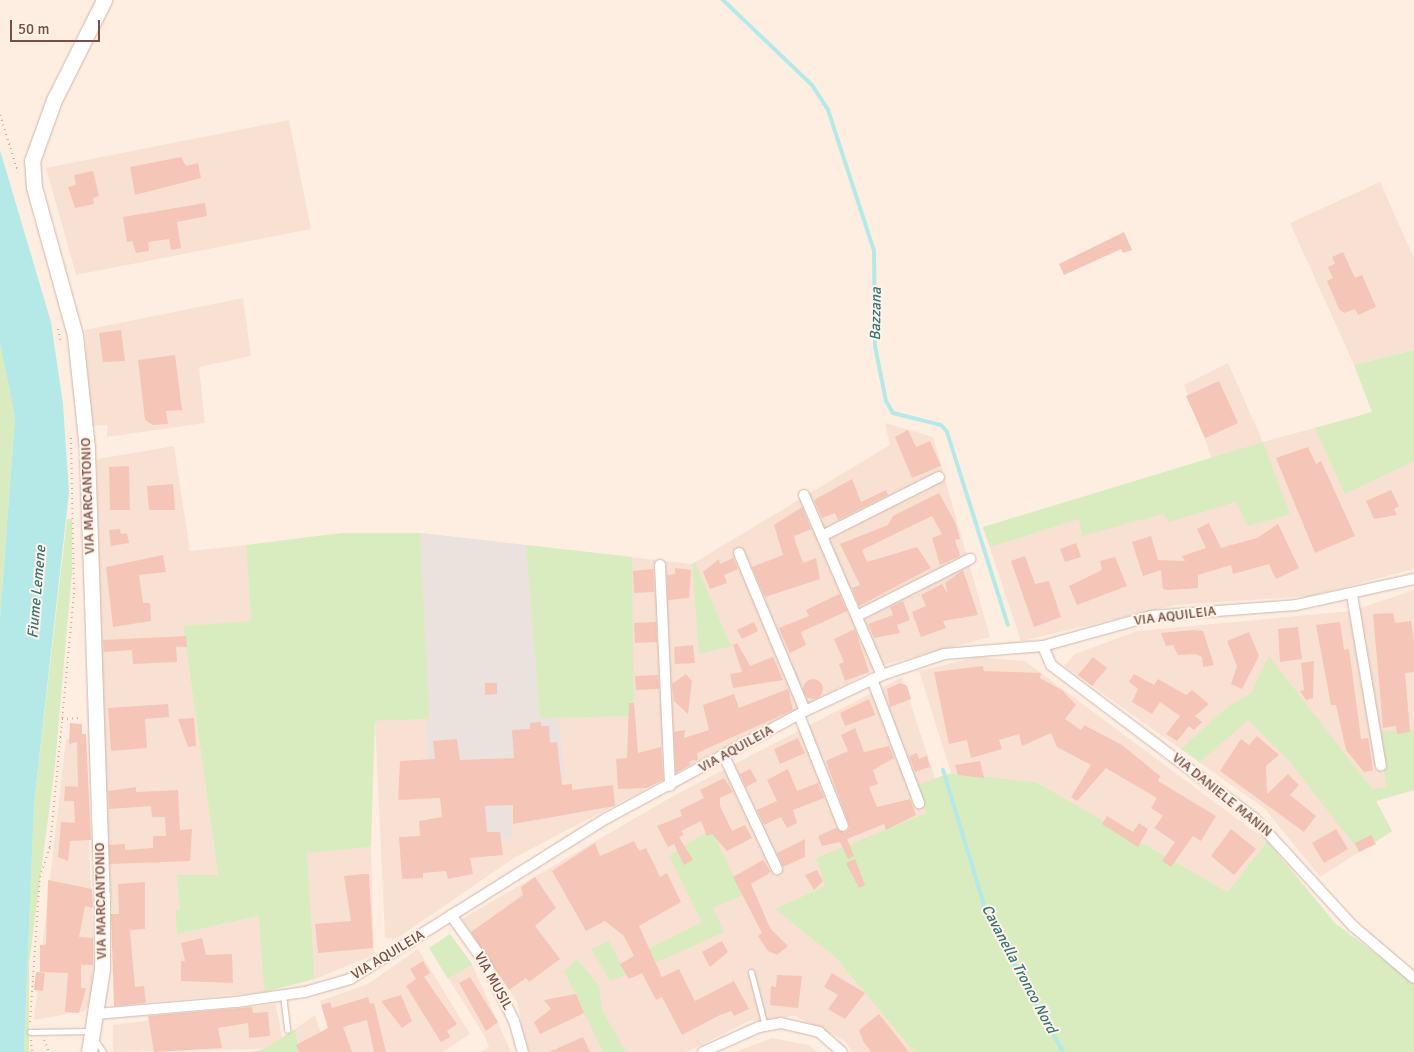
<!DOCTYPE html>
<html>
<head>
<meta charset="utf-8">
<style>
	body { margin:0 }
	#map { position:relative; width:1414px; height:1052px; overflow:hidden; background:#feeee2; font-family:Signika,sans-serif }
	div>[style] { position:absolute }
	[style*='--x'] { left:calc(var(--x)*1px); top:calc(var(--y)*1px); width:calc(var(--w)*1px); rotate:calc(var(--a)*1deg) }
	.residential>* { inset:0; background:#f8e1d2 }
	.industrial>* { inset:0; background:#ece2dd }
	.green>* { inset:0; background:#d9ecbf }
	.water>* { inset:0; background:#b5e9e7 }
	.stream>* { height:4px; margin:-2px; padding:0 2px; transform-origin:2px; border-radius:2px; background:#b5e9e7 }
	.building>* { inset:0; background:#f5c5b7 }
	.round { border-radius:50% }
	.path>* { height:2px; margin-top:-1px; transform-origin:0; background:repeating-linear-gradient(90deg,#daa89a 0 1px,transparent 0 5px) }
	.roads { filter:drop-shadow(0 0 1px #d2b5aa) drop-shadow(0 0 1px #d2b5aa) }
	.service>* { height:5px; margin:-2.5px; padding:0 2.5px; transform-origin:2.5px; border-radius:2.5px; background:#fff }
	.minor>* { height:10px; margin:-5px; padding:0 5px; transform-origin:5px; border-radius:5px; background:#fff }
	.secondary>* { height:15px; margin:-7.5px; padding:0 7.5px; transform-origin:7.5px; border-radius:7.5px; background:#fff }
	span { translate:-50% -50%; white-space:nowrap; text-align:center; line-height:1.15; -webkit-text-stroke:4px #fff3e9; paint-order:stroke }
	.street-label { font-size:14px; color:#774f46 }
	.water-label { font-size:15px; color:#367676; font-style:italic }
	.scale { position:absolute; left:10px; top:20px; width:90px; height:22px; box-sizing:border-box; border:2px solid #774f46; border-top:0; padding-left:6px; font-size:15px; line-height:18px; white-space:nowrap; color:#774f46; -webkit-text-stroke:4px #fff3e9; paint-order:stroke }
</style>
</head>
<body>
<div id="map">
	<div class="residential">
		<div style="clip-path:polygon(289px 120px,311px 229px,76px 275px,46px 168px)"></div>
		<div style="clip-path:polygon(1380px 182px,1414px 258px,1414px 350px,1354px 365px,1290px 223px)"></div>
		<div style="clip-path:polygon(243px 298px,251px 356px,199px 367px,205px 423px,107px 437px,107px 425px,90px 426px,85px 330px)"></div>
		<div style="clip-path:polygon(1228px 363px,1263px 442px,1414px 401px,1414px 569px,1310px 596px,1176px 605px,1021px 641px,983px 527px,1213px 461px,1184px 385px)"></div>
		<div style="clip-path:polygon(885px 423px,933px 437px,990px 637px,883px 665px,514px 858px,396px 939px,385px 938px,375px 721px,429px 719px,420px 533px,692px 564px,890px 445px)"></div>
		<div style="clip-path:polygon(174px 446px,190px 551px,246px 545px,251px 622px,183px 626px,218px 875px,181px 910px,175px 909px,177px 934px,260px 916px,264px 992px,118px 1005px,103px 775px,97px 459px)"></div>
		<div style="clip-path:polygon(1414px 590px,1414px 790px,1376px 801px,1392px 831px,1320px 877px,1265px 809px,1064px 666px,1075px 654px,1137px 631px,1351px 611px)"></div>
		<div style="clip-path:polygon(978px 657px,1025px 661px,1267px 841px,1228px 892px,1036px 782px,951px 773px,919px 671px)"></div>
		<div style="clip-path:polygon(902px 677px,951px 827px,776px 909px,835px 957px,914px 1052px,852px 1052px,845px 1041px,795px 1016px,749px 1021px,687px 1052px,528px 1052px,517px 1002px,462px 919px,673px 796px)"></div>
		<div style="clip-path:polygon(84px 737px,95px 977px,92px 1000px,85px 1011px,34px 1020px,66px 739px)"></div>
		<div style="clip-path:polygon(371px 847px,374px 955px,315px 979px,307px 852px)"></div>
		<div style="clip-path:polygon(450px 934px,472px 964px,511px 1052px,480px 1052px,489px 1047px,484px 1035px,429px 948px)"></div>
		<div style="clip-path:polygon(418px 949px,470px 1034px,443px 1052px,337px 1052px,320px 1001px,368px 984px)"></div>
		<div style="clip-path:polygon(276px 1004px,282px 1038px,264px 1049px,113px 1052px,113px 1025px)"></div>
		<div style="clip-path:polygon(315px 1015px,327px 1052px,300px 1052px,295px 1029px)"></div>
		<div style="clip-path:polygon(772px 1038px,808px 1045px,817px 1052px,735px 1052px)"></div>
	</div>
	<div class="industrial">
		<div style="clip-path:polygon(420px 533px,526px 545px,540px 718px,559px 718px,565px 780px,513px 780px,512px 838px,477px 842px,474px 796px,429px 798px)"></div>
	</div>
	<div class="green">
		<div style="clip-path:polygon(0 343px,15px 417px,0 619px)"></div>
		<div style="clip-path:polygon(1414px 350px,1414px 461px,1345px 494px,1315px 428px,1372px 412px,1354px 365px)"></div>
		<div style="clip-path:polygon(1263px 442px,1290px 514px,1248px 526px,1236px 502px,1169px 522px,1163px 514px,1082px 536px,1079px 519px,990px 547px,983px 527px)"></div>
		<div style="clip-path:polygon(67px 519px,72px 519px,72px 572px,55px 765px,29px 964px,29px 1052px,24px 1052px,34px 804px)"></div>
		<div style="clip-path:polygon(341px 533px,420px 533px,429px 719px,375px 721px,371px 847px,307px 853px,315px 979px,264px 992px,259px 916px,177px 934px,175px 909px,180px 910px,177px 875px,218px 875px,183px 626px,251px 621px,246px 545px)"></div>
		<div style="clip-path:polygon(526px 545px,632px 557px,634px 716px,540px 718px)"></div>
		<div style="clip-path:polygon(695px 562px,731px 646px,699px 654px,692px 564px)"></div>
		<div style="clip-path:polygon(1269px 656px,1372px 789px,1387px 787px,1377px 732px,1414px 729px,1414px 790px,1376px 801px,1392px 831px,1360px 852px,1289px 761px,1248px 720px,1200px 762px,1181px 749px,1226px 708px,1251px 693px)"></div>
		<div style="clip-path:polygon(951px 773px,1036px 782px,1228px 892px,1267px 841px,1335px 923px,1414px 983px,1414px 1052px,914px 1052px,835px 957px,775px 909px,825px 886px,816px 858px,927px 813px,916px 785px)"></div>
		<div style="clip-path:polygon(711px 829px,743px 895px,713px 908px,724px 932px,655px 963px,648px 949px,702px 922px,669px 856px)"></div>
		<div style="clip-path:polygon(450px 934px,472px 964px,448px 979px,429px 948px)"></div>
		<div style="clip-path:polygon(609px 941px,626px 975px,610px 981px,591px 949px)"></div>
		<div style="clip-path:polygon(577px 959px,599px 986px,602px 1010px,626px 1052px,603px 1052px,564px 971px)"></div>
		<div style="clip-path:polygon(295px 1029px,300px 1052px,251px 1052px,264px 1049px)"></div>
	</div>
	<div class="water">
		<div style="clip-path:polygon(0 150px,51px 322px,63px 404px,69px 492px,34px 804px,24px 1052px,0 1052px,0 619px,15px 417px,0 343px)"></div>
	</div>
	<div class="stream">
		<div style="--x:723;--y:0;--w:123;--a:43.7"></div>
		<div style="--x:812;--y:85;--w:30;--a:57"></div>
		<div style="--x:828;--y:110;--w:148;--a:71.9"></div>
		<div style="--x:874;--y:251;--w:95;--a:89.4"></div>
		<div style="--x:875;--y:346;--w:56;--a:78.7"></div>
		<div style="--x:886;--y:401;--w:14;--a:60"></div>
		<div style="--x:893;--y:413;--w:49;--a:14"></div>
		<div style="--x:941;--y:425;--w:9;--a:49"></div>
		<div style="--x:947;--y:432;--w:202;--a:72.5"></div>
		<div style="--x:943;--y:770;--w:152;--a:73.1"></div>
		<div style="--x:987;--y:915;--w:157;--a:61"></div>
	</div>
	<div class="building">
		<div style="clip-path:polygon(181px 157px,186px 166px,198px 163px,201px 178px,135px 195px,130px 167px)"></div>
		<div style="clip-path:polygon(93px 171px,99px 196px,93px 198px,94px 204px,75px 208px,68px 187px,76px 185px,74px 175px)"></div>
		<div style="clip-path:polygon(205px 203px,207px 216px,177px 222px,181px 248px,171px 250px,169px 239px,148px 242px,149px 251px,136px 253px,132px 241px,127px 242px,123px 217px)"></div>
		<div style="clip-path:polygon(1124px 232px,1132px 250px,1123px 253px,1121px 249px,1064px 275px,1059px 264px)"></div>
		<div style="clip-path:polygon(1343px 252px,1355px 278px,1362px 275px,1376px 307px,1358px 315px,1355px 309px,1344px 313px,1339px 309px,1327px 281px,1333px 278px,1328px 267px,1335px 264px,1332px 257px)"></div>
		<div style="clip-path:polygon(121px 330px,125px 361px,103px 362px,99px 333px)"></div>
		<div style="clip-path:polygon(175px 355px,182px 410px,166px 411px,168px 424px,153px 425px,145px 420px,138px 360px)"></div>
		<div style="clip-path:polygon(1219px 381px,1238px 423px,1205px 438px,1186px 396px)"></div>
		<div style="clip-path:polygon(908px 430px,916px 447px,930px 441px,941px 466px,912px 478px,895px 437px)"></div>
		<div style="clip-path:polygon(1308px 447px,1316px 464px,1321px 461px,1355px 536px,1315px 553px,1276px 458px)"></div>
		<div style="clip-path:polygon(129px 466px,130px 510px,110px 510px,109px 467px)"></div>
		<div style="clip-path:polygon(852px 479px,861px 502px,886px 490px,888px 495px,838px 520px,835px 513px,822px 518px,814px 500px)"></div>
		<div style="clip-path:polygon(173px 484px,175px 510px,149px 510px,147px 486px)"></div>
		<div style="clip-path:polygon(1391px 490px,1399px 506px,1394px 509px,1397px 515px,1374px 519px,1366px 501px)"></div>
		<div style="clip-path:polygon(939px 493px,956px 524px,960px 539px,955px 540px,960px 556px,940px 565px,932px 538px,942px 534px,932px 516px,911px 526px,862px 550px,867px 562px,917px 547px,931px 568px,859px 606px,852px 588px,860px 585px,840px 544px,888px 525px,893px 516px)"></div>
		<div style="clip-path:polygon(802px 507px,811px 529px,794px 536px,796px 544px,803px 563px,816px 558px,820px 579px,765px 597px,752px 567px,783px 555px,774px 525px)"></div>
		<div style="clip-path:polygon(1209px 523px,1221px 548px,1257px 538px,1278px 524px,1299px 568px,1276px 579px,1269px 564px,1233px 574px,1231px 565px,1198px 575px,1198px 588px,1168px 590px,1163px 589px,1161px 570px,1143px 576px,1132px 542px,1151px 536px,1158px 560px,1185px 561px,1182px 556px,1206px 548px,1197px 529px)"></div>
		<div style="clip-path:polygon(120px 529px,121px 534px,127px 533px,129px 543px,111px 546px,109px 530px)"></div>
		<div style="clip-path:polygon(1076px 543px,1081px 557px,1065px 562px,1060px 549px)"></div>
		<div style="clip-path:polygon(163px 555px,166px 572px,139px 575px,143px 603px,150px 603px,151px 621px,113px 627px,106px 567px)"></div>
		<div style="clip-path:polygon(1025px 556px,1035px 584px,1049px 581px,1061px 617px,1034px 627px,1011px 561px)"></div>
		<div style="clip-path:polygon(1115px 557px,1127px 586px,1077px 605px,1069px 586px,1102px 570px,1100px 561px)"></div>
		<div style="clip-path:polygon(733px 558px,738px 569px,724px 575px,727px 583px,710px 589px,703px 572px,719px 559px,720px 564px)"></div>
		<div style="clip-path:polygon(675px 568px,691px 570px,689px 598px,668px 600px,667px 575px,675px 574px)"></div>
		<div style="clip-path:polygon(653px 569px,654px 592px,634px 593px,633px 571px)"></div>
		<div style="clip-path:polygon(963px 570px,978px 615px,943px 621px,946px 628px,921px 637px,912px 612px,926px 606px,921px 595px,942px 584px,948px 594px,945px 583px)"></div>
		<div style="clip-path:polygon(839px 594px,847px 611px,801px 632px,806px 645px,790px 653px,779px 628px,809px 616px,806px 610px)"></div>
		<div style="clip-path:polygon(903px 601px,910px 620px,897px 625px,900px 633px,874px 638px,868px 624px,893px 615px,890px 607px)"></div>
		<div style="clip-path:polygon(1393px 613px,1395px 623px,1411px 621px,1414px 640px,1414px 672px,1405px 673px,1410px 732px,1397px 734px,1396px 726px,1383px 728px,1373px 614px)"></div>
		<div style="clip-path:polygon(656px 622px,657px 642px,635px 643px,634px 623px)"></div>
		<div style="clip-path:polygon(754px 622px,758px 631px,742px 639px,737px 630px)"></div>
		<div style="clip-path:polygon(1340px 622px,1344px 650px,1349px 649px,1361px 739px,1368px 738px,1373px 770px,1364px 772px,1346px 750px,1336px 705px,1331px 705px,1316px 625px)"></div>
		<div style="clip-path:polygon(1298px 627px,1302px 659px,1280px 662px,1278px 629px)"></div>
		<div style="clip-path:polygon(855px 629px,869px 672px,845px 681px,839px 664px,844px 662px,834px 639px)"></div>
		<div style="clip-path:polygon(1194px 630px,1203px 631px,1214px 665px,1203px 667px,1202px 657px,1196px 654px,1178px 655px,1173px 645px,1166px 646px,1161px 633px)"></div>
		<div style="clip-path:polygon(1249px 632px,1259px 656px,1242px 689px,1231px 684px,1237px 666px,1227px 641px)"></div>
		<div style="clip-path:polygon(186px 636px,187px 647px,176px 647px,177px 662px,133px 664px,132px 650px,104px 652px,103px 640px)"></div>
		<div style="clip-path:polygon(737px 643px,750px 666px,773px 657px,783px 680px,733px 688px,730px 674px,742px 672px,733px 645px)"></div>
		<div style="clip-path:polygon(693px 645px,695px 663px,675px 664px,674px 647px)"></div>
		<div style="clip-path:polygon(1093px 657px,1107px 668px,1092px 686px,1078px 675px)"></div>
		<div style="clip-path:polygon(1314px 661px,1313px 698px,1306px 700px,1300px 691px,1304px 690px,1301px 663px)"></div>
		<div style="clip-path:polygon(983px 666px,984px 671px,1041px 673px,1040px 678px,1062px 690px,1076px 705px,1065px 719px,1081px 730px,1084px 725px,1122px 745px,1160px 776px,1158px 781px,1216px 816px,1201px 841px,1193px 836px,1171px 867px,1162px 861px,1175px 842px,1154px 828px,1163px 816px,1151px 808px,1157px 798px,1106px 768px,1077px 801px,1071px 797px,1091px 765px,1057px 747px,1051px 733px,1022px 746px,1019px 734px,999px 740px,1002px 749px,971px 758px,967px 740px,949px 744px,934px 672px)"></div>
		<div style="clip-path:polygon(686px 674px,692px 681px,688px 714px,674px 701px,672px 684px)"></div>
		<div style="clip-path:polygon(1134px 674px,1154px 685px,1158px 679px,1186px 695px,1192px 690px,1209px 704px,1195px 716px,1202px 722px,1194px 730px,1189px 726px,1177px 741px,1166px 734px,1180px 716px,1160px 702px,1152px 714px,1132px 702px,1138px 689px,1129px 682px)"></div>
		<div style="clip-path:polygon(658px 675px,659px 689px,636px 690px,635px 676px)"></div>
		<div class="round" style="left:803px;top:679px;width:20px;height:20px"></div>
		<div style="clip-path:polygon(485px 683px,497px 683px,497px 694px,485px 695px)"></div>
		<div style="clip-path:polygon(900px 683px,907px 686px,911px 699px,890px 707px,887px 689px)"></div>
		<div style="clip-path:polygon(788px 689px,793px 710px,697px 753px,698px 760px,689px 761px,690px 765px,676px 773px,674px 732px,685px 730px,684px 738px,709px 730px,703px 705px,734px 694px,739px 708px)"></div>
		<div style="clip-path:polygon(869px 699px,875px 715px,845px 726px,840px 713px)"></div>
		<div style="clip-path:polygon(629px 703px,634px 703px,638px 753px,661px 747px,663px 780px,646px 788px,618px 789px,616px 759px,627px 758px)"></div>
		<div style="clip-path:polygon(168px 704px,169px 717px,145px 719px,147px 748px,111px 751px,108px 708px)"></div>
		<div style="clip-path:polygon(194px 718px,196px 746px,188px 747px,178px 719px)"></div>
		<div style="clip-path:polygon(541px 722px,541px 726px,549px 726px,550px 743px,557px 742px,562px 785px,572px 784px,572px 790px,613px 785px,615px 806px,513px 824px,513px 805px,485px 806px,487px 832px,500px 832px,503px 855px,470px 858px,473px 874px,448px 879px,446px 871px,423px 873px,423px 878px,402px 879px,399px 837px,420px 836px,419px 821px,442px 817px,440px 798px,398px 800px,400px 761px,435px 759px,433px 741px,457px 739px,460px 760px,514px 758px,512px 730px,530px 729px,530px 723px)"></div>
		<div style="clip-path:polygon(70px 723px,82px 724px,82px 734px,86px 734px,91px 840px,70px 841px,68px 861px,58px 857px,61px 822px,75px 823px,74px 801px,64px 801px,65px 786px,78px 787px,77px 742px,69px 744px)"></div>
		<div style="clip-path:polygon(855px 728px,864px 752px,889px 746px,894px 758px,873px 770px,878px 784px,869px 787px,877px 807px,910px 799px,916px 815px,886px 830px,884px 824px,847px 839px,854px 856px,848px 859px,840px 842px,822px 846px,818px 836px,836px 828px,845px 833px,850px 827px,826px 761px,848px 751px,841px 735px)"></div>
		<div style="clip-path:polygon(1257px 736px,1279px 755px,1266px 766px,1267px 794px,1288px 774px,1299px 785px,1290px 795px,1316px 816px,1304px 832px,1220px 771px,1241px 739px,1249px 745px)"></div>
		<div style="clip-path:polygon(798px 738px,805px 753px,780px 764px,774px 749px)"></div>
		<div style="clip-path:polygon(917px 753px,919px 759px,927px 756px,930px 767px,915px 772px,909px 756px)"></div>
		<div style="clip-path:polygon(980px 761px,984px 778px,958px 775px,955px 765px)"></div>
		<div style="clip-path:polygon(750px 769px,757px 781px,746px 787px,740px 774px)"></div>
		<div style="clip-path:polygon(788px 769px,797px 791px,818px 783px,824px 798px,793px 810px,797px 823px,787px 828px,781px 817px,764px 825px,757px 810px,777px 801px,767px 780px)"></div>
		<div style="clip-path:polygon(724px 778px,733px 792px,720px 798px,720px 806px,732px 831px,745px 825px,752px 838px,727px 851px,712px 834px,707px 836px,701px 821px,681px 831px,684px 835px,679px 837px,693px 860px,684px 865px,674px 844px,668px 847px,657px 826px,682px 816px,680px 810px,704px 798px,700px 790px)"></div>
		<div style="clip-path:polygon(136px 787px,136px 792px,178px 790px,180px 830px,192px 829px,190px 861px,110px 864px,109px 845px,125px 844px,125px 850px,153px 848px,153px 836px,166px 836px,165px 817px,152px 817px,151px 806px,109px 809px,108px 791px)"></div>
		<div style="clip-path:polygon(1107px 816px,1133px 832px,1139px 823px,1148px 829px,1138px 847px,1102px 824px)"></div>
		<div style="clip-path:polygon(1231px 829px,1256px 849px,1234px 875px,1211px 856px)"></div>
		<div style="clip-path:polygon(1336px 829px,1348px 849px,1324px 863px,1312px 843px)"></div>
		<div style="clip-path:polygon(1371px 835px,1376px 844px,1359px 852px,1355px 843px)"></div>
		<div style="clip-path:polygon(805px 839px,805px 857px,783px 867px,777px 853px)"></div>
		<div style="clip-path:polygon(634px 841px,639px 851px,646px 848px,660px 877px,667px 873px,681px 902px,639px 926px,662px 977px,679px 969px,695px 1001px,734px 981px,749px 1009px,734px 1016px,731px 1011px,720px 1015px,682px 1035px,662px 997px,656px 1000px,642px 973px,629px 979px,620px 964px,634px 956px,624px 936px,605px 921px,586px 931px,552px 871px,595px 843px,600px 856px)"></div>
		<div style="clip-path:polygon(855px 859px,865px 885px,859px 888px,846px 863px)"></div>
		<div style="clip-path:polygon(763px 860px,771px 872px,751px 884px,770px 928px,788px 946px,777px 955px,768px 951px,758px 936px,762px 933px,733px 877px)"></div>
		<div style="clip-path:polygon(817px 870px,823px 881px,814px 890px,805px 875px)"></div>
		<div style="clip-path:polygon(364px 874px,369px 874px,373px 948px,318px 953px,315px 924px,351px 921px,344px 876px)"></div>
		<div style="clip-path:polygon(535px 877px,556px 908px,535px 926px,560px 959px,529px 982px,526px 978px,509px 990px,471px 932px,523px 895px,521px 887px)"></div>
		<div style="clip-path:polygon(48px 880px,92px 889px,93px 908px,85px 906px,79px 937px,93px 938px,93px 965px,81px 965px,81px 988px,86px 988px,79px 1013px,65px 1012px,68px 973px,40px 972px,40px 945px,46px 945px)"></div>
		<div style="clip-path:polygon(145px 882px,145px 929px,130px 930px,135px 987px,144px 986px,146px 1003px,114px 1006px,111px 914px,119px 914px,118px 884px)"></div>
		<div style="clip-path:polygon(202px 938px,206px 955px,232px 954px,233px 983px,181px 981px,181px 961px,185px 961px,181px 943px)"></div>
		<div style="clip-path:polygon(722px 941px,728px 952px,710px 967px,702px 952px)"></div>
		<div style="clip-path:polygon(423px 961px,430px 973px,424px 977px,457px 1024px,447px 1031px,450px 1037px,441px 1042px,406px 986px,416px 979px,410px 969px)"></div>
		<div style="clip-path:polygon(36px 972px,45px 973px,43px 991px,34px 990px)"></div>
		<div style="clip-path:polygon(832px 973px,865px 993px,845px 1019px,828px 1009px,838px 995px,824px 987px)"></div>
		<div style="clip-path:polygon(777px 975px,802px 976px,798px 1008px,770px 1005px,771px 986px,776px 987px)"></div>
		<div style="clip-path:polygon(470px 977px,498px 1022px,486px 1031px,459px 983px)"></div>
		<div style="clip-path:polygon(576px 994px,584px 1013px,540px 1034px,534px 1022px,551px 1009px,544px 1000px)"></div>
		<div style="clip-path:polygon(401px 995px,412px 1021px,402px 1028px,381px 1001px)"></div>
		<div style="clip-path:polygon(368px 997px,370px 1004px,374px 1003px,386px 1052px,374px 1052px,367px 1020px,343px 1027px,352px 1052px,299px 1052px,296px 1045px,328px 1028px,321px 1005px,330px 1002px,332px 1008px)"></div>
		<div style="clip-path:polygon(252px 1007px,253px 1013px,268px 1012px,270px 1036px,249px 1038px,248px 1023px,218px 1028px,222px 1048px,154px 1052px,148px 1016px)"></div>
		<div style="clip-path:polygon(879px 1014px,909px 1052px,871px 1052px,863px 1041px,859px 1030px)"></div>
		<div style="clip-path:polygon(583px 1037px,590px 1052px,549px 1052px)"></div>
	</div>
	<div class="path">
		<div style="--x:0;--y:115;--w:60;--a:72.5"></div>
		<div style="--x:58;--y:329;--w:13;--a:77"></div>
		<div style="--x:62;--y:719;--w:20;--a:-3"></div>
		<div style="--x:30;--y:1022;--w:145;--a:-86.1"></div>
		<div style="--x:40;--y:877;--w:32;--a:-72"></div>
		<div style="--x:50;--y:847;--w:254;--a:-84.6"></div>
		<div style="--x:74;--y:594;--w:158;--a:-91.1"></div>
		<div style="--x:31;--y:1040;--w:12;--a:85"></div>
		<div style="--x:44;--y:1040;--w:13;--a:67"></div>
	</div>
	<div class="roads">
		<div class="service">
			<div style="--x:751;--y:972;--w:56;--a:75.5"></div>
			<div style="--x:283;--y:995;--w:35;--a:83"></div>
			<div style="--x:30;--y:1032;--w:60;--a:-1"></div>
			<div style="--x:94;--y:1038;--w:17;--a:57"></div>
		</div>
		<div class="minor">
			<div style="--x:804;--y:495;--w:196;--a:66.6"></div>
			<div style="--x:822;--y:536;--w:131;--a:-26.8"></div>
			<div style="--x:739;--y:553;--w:171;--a:67.3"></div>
			<div style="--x:660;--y:565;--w:221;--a:87.4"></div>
			<div style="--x:1352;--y:595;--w:173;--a:80.4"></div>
			<div style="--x:857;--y:616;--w:127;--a:-26.8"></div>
			<div style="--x:1043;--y:646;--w:21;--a:67"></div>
			<div style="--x:1051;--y:665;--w:254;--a:37"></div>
			<div style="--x:1254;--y:818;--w:147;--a:47.5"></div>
			<div style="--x:1353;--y:926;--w:80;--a:40.4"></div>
			<div style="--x:872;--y:679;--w:133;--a:69.2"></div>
			<div style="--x:799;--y:715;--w:119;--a:68.4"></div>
			<div style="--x:724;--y:756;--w:125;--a:64.9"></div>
			<div style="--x:451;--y:915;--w:62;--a:54.8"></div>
			<div style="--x:487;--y:966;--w:61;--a:63.9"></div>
			<div style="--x:514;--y:1021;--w:32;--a:74"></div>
			<div style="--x:96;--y:1014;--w:142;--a:-4.9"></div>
			<div style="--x:237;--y:1002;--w:69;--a:-8.4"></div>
			<div style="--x:305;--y:992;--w:47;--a:-16.1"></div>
			<div style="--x:350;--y:979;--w:303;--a:-32.1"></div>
			<div style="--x:607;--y:818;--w:225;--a:-28.4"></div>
			<div style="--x:805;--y:711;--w:85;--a:-25.1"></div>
			<div style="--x:882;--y:675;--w:65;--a:-18.7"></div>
			<div style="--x:944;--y:654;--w:99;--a:-4.6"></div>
			<div style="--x:1043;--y:646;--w:112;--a:-15.5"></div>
			<div style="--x:1151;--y:616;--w:145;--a:-4.3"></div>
			<div style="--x:1296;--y:605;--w:121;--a:-12.4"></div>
			<div style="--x:703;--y:1052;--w:61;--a:-24.1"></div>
			<div style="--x:759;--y:1027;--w:22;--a:-10"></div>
			<div style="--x:781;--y:1023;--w:39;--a:13"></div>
			<div style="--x:819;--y:1032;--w:30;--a:41"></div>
		</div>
		<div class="secondary">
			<div style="--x:89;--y:1052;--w:84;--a:-81.1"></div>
			<div style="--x:102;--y:969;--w:66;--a:-90"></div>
			<div style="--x:102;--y:903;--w:455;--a:-91.9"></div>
			<div style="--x:87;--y:448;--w:114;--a:-96.1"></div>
			<div style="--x:75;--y:335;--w:154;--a:-105.5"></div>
			<div style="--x:34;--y:187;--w:26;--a:-94"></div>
			<div style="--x:32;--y:161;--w:65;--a:-70.2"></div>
			<div style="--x:54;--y:100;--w:112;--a:-63.4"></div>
		</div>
	</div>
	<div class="street-label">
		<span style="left:88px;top:496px;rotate:-92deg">VIA MARCANTONIO</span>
		<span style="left:1175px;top:616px;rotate:-7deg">VIA AQUILEIA</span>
		<span style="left:736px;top:749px;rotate:-29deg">VIA AQUILEIA</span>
		<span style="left:1222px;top:795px;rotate:39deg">VIA DANIELE MANIN</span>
		<span style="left:101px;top:901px;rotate:-91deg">VIA MARCANTONIO</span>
		<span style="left:388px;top:955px;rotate:-31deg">VIA AQUILEIA</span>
		<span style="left:493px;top:981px;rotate:61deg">VIA MUSIL</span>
	</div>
	<div class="water-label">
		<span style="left:876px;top:314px;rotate:-89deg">Bazzana</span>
		<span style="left:37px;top:592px;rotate:-85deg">Fiume Lemene</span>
		<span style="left:1019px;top:969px;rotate:62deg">Cavanella Tronco Nord</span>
	</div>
	<div class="scale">50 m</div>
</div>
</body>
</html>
